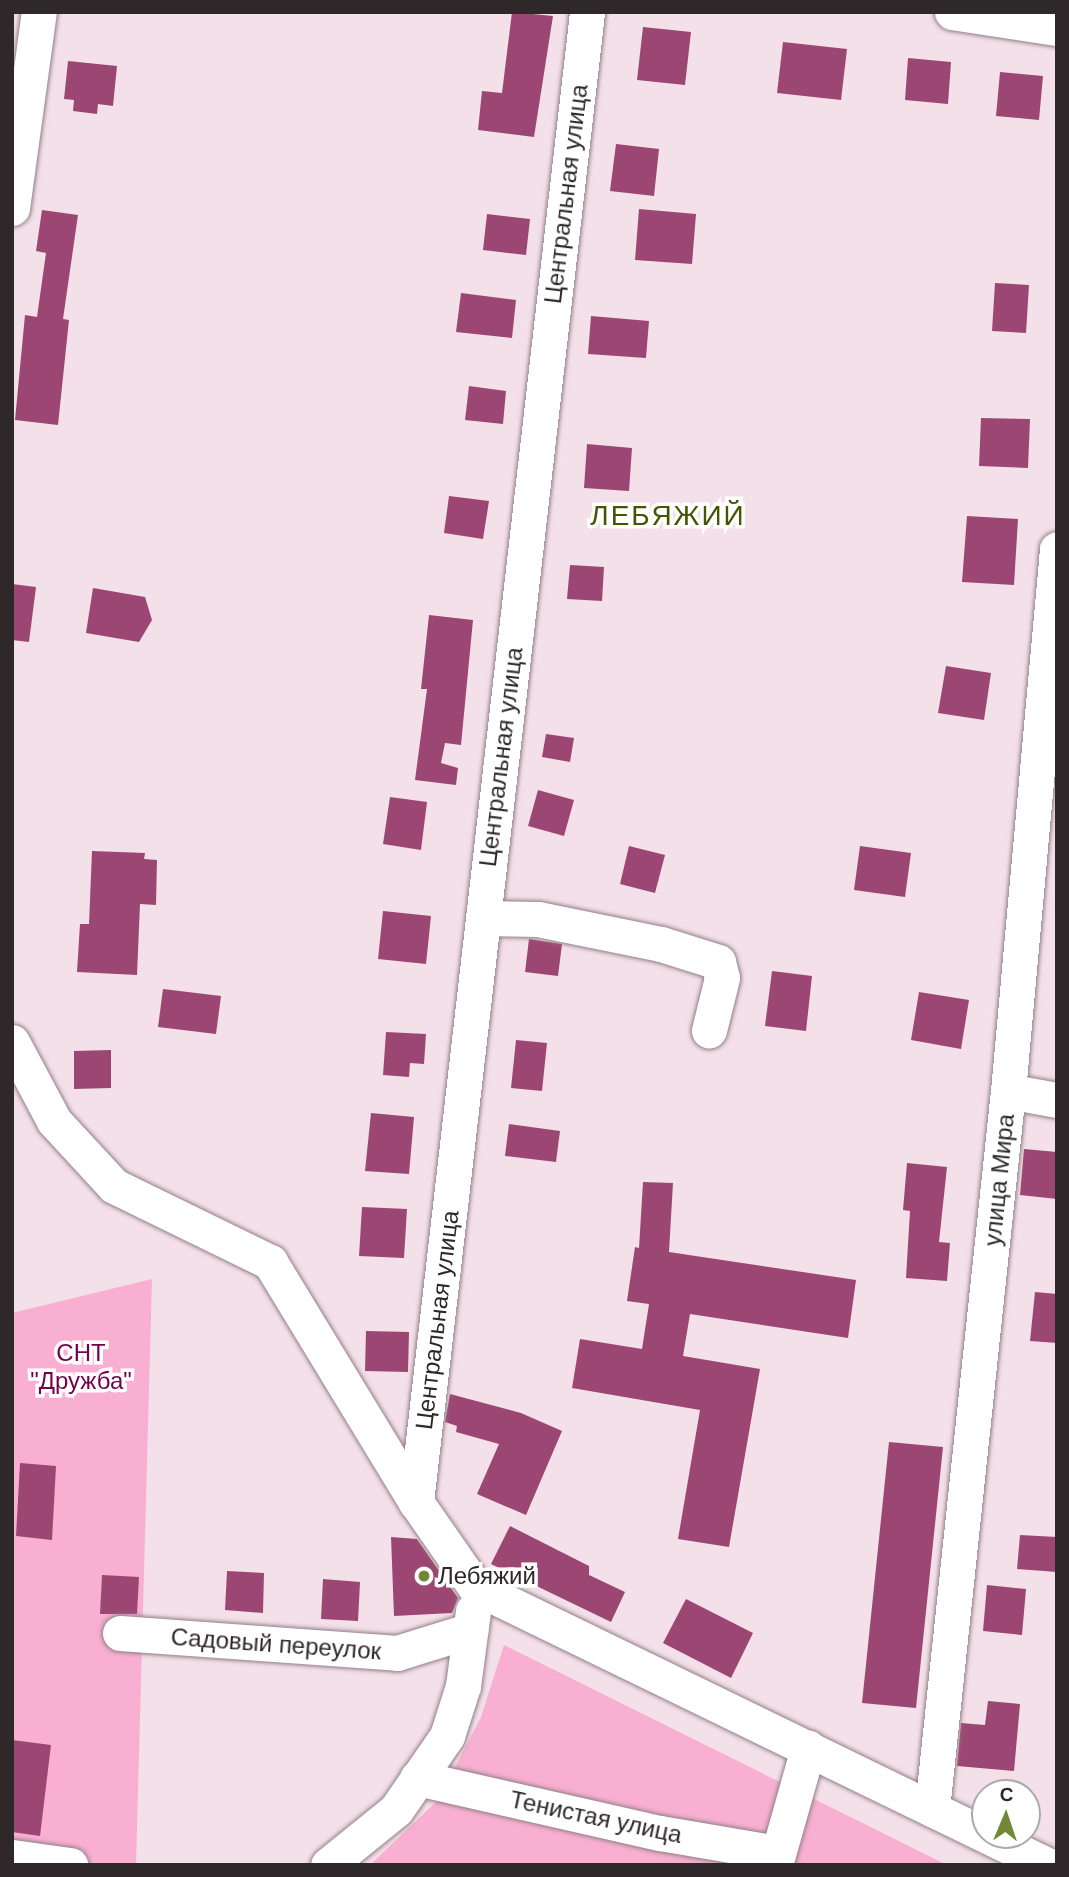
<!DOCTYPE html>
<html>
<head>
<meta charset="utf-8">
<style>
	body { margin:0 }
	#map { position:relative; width:1069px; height:1877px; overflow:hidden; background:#f4e0e9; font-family:Arial,sans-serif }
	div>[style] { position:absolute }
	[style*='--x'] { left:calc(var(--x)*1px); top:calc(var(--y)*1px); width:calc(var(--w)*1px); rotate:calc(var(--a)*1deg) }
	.green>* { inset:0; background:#f8afd1 }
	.building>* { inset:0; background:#9c4773 }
	.roads { filter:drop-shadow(0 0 2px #928088) drop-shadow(0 0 2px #928088) }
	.minor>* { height:35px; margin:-17.5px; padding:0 17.5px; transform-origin:17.5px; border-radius:17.5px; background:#fff }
	.dots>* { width:19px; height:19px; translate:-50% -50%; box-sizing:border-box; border:4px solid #fff; border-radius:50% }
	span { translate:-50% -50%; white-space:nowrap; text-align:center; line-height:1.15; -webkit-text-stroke:7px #fff; paint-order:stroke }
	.street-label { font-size:24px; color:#2f282b }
	.park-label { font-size:24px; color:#75014b }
	.poi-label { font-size:24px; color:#2f282b }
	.left { translate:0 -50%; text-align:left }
	.quarter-label { font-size:28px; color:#445504; letter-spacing:2px }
	.frame { position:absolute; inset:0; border:14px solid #2f282b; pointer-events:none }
	.north { position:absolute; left:971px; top:1779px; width:70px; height:70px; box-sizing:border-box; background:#fff; border:2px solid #aca9aa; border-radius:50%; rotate:2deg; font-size:19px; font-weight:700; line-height:28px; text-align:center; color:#2f282b }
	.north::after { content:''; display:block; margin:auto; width:24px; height:32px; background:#728738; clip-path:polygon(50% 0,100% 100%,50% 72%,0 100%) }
</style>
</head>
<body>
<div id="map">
	<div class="green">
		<div style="clip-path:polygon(152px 1279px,136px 1865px,12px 1865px,12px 1313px)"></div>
		<div style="clip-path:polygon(504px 1645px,947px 1865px,370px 1865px,438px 1800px,481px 1717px)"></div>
	</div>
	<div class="building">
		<div style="clip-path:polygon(512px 12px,553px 16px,534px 137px,478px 130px,482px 91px,502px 93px)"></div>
		<div style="clip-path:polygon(643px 27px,691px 32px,685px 85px,637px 80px)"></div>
		<div style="clip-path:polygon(783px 42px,847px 49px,841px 100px,777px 93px)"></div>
		<div style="clip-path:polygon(908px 58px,951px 62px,948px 104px,905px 100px)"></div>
		<div style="clip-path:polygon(68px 61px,117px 66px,113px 106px,98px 104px,97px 114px,73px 111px,74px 100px,64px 99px)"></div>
		<div style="clip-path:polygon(1000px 72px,1043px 76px,1039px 120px,996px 116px)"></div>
		<div style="clip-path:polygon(616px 144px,659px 149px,654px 196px,610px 191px)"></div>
		<div style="clip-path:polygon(639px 209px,696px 214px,692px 264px,635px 260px)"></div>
		<div style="clip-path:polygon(42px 210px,78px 215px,63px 319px,69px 320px,58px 425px,15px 420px,25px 315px,37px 317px,46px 253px,36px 251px)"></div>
		<div style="clip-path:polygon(487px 214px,530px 219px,526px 255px,483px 250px)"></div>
		<div style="clip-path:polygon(995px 283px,1029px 285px,1026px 333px,992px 331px)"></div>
		<div style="clip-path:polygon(461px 293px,516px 300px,512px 338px,456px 332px)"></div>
		<div style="clip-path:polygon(591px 316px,649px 321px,646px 358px,588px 354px)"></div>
		<div style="clip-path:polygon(469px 386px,506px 391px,503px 424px,465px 420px)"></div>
		<div style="clip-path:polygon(981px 418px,1030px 419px,1028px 468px,979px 466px)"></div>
		<div style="clip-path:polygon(587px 444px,632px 448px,629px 491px,584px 488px)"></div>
		<div style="clip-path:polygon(449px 496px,489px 501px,483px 539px,444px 533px)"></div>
		<div style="clip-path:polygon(967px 516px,1018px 519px,1014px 585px,962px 582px)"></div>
		<div style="clip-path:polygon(570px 565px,604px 567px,602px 601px,567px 599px)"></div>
		<div style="clip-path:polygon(12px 584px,36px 587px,29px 642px,12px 640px)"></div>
		<div style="clip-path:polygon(93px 588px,145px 597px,152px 620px,139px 642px,86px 633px)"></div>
		<div style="clip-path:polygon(429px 615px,473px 620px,461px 745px,445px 743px,441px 763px,458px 768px,456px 785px,415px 780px,427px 689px,421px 689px)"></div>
		<div style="clip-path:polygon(946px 666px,991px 673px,984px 720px,938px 713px)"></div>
		<div style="clip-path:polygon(546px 734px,574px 738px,570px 762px,542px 757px)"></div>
		<div style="clip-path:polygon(538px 790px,574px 800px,564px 836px,528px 826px)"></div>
		<div style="clip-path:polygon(390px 797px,427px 802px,421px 850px,383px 844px)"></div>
		<div style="clip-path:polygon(629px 846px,665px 855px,655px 893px,620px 884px)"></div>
		<div style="clip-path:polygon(860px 846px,911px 853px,905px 897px,854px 890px)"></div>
		<div style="clip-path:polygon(92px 851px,145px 853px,144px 859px,157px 860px,156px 905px,140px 904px,137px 975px,77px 972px,80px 924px,89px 924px)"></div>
		<div style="clip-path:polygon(383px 911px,431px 916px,426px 964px,378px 959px)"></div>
		<div style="clip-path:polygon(529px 939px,562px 944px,558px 976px,525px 972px)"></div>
		<div style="clip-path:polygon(772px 971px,812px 976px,806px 1031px,765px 1026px)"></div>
		<div style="clip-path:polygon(163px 989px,221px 996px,216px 1034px,158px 1027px)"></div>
		<div style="clip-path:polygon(919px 992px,969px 1000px,961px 1049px,911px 1040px)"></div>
		<div style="clip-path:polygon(386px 1032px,426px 1034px,424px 1064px,410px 1063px,409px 1077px,383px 1075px)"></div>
		<div style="clip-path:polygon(516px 1040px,547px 1043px,542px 1091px,511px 1088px)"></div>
		<div style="clip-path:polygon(111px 1050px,111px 1088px,74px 1089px,74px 1051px)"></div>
		<div style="clip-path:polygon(371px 1113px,414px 1117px,409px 1174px,365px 1171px)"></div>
		<div style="clip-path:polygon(509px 1124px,560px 1131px,556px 1162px,505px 1156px)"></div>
		<div style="clip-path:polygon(1024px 1149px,1057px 1152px,1057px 1199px,1020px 1195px)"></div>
		<div style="clip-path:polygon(907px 1163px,947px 1167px,939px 1242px,950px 1243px,947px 1281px,906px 1278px,910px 1211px,903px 1210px)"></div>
		<div style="clip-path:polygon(643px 1182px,673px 1183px,669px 1252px,856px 1280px,848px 1338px,690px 1314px,683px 1356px,760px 1369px,729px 1547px,678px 1539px,700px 1410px,572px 1388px,580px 1339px,642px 1349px,649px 1304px,627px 1301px,635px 1247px,639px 1248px)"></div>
		<div style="clip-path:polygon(362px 1207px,407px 1209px,404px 1258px,359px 1256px)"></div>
		<div style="clip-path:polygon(1035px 1292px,1057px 1294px,1057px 1343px,1030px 1341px)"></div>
		<div style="clip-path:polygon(366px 1331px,409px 1332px,408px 1372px,365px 1371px)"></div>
		<div style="clip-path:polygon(450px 1394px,521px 1413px,562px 1431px,526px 1515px,477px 1494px,499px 1444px,456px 1432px,457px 1426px,445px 1422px)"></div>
		<div style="clip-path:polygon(889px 1442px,943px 1447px,916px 1708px,862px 1703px)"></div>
		<div style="clip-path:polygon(20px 1463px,56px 1466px,52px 1540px,16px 1536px)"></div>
		<div style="clip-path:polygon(510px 1526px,589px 1566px,589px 1575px,625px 1592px,611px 1622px,491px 1564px)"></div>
		<div style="clip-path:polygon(1020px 1535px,1057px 1537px,1057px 1572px,1017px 1569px)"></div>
		<div style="clip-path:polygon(391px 1537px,417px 1539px,458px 1598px,452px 1613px,394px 1616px)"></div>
		<div style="clip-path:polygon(227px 1571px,264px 1573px,263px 1613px,225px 1610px)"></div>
		<div style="clip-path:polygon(102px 1575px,139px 1577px,137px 1614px,100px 1614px)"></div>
		<div style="clip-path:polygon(323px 1579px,360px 1582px,358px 1621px,321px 1619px)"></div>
		<div style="clip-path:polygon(987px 1585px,1026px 1589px,1022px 1635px,983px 1631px)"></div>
		<div style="clip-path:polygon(686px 1599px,753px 1633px,731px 1678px,663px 1643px)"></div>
		<div style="clip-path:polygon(988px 1701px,1020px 1704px,1014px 1771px,957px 1766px,961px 1723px,985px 1725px)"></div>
		<div style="clip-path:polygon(12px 1740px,51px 1745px,40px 1836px,12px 1832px)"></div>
	</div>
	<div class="roads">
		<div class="minor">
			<div style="--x:952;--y:12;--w:106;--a:8.7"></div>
			<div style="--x:12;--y:208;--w:198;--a:-82.2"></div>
			<div style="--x:483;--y:918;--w:55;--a:1"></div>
			<div style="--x:538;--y:919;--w:126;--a:11.5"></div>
			<div style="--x:661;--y:944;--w:60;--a:17.5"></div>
			<div style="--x:718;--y:962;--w:16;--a:76"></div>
			<div style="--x:722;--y:978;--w:54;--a:104"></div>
			<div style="--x:12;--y:1042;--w:89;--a:62"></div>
			<div style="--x:54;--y:1121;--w:88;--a:47.3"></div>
			<div style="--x:114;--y:1186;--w:174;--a:26"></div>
			<div style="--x:270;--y:1262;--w:281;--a:58.7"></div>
			<div style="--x:416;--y:1502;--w:103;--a:55.2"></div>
			<div style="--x:475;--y:1587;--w:636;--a:25.92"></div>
			<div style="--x:1008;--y:1091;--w:50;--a:10.4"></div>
			<div style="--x:416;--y:1502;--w:1500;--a:-83.45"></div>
			<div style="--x:120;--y:1633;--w:278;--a:4.1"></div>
			<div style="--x:397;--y:1653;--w:77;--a:-17.3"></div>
			<div style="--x:417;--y:1778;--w:249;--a:12.8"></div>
			<div style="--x:660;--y:1833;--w:119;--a:9.7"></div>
			<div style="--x:932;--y:1809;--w:722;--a:-83.96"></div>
			<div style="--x:1008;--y:1091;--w:544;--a:-84.83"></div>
			<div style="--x:12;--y:1857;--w:59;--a:7.9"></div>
			<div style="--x:328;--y:1865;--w:87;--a:-39"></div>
			<div style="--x:396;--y:1810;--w:90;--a:-55.4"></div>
			<div style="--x:447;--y:1736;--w:52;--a:-72.3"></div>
			<div style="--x:463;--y:1686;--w:76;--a:-82.4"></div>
			<div style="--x:775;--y:1865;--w:122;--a:-74.2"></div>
		</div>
	</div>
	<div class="dots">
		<div style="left:424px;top:1576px;background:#728738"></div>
	</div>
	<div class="street-label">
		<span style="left:566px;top:194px;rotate:-83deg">Центральная улица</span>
		<span style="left:501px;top:757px;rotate:-83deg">Центральная улица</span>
		<span style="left:999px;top:1180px;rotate:-84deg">улица Мира</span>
		<span style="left:437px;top:1320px;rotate:-83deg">Центральная улица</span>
		<span style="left:276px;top:1644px;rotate:4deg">Садовый переулок</span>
		<span style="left:596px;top:1817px;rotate:12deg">Тенистая улица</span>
	</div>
	<div class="park-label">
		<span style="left:81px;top:1367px">СНТ<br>"Дружба"</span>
	</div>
	<div class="poi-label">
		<span class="left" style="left:438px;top:1576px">Лебяжий</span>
	</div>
	<div class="quarter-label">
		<span style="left:668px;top:516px">ЛЕБЯЖИЙ</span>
	</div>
	<div class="frame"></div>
	<div class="north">С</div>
</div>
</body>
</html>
